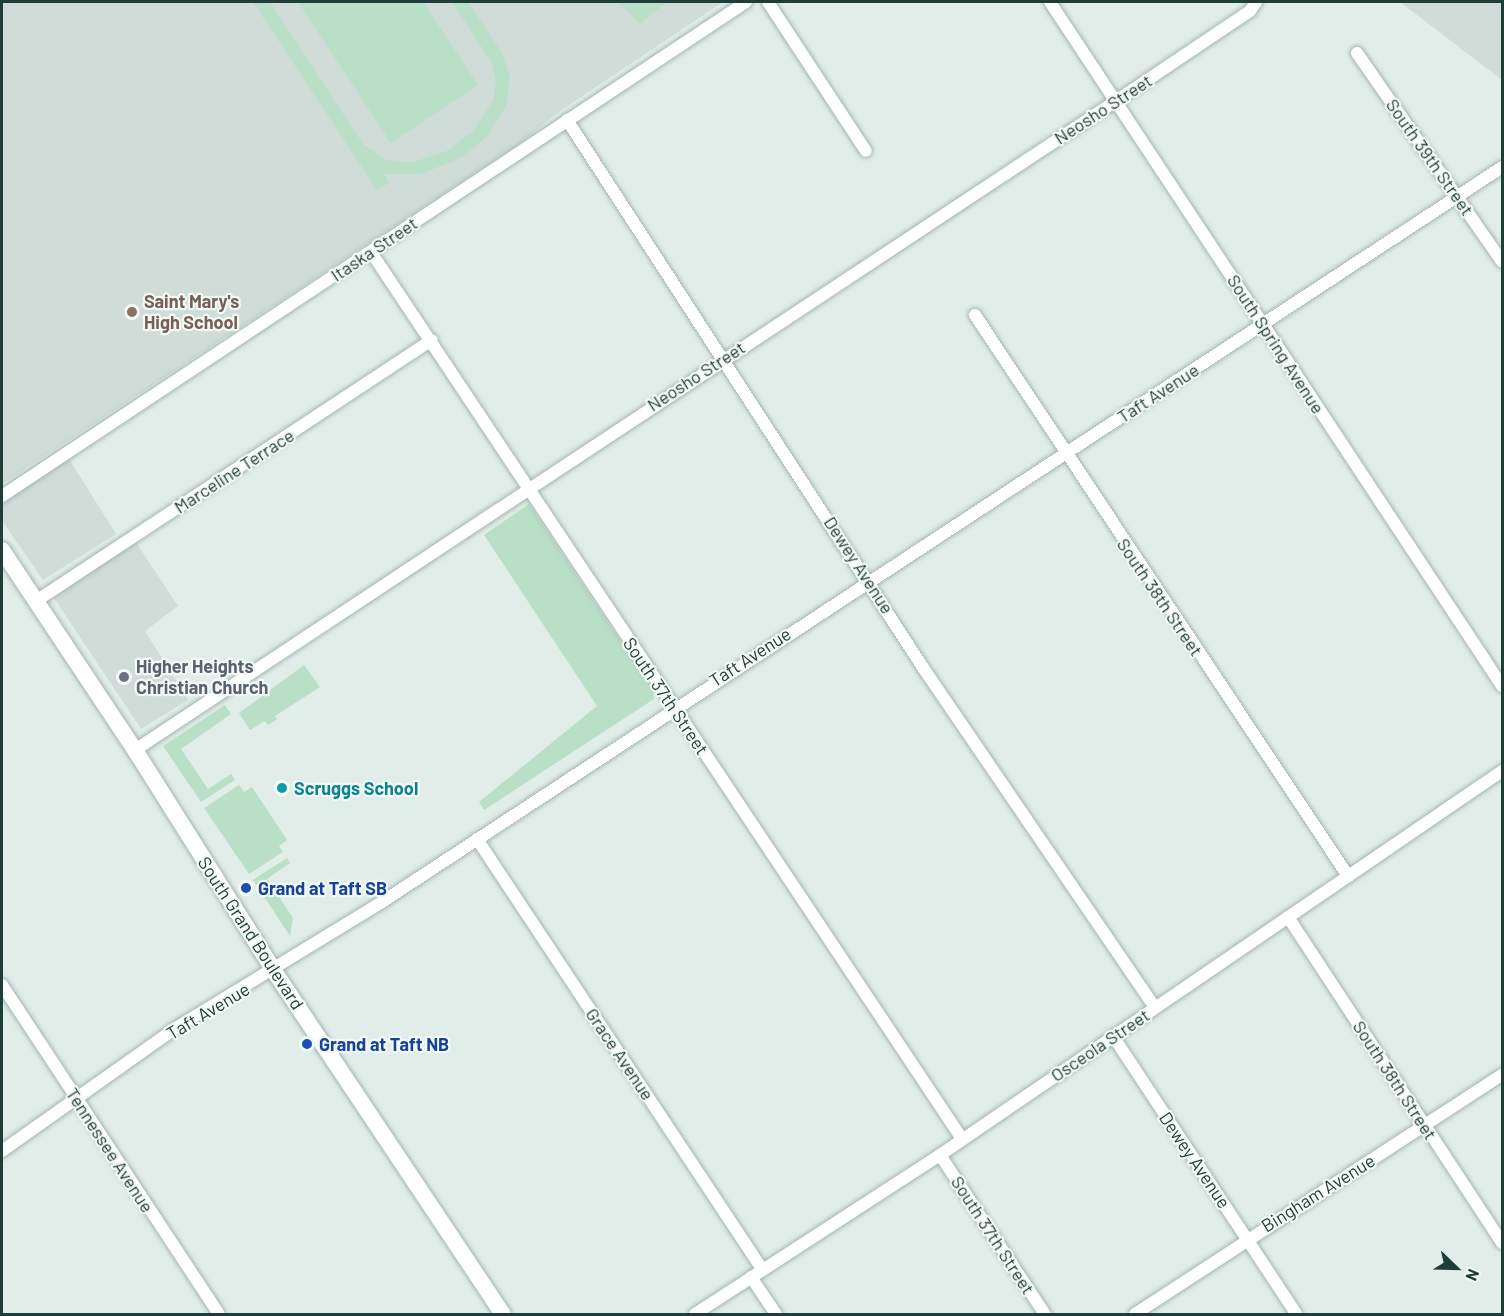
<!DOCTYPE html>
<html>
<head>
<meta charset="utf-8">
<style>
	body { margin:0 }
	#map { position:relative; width:1504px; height:1316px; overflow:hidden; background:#e1ede9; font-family:Barlow,sans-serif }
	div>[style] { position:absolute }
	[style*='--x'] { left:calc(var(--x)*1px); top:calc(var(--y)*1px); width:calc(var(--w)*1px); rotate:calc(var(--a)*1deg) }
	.built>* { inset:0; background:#cfdcd8 }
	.green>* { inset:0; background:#b9dfc7 }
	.roads { filter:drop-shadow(0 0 2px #a3b5b1) drop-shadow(0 0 2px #a3b5b1) }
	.minor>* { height:12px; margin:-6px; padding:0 6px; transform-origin:6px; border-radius:6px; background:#fff }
	.secondary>* { height:16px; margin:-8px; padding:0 8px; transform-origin:8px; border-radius:8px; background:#fff }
	.dots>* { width:16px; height:16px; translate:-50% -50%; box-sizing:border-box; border:3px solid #f2f9f6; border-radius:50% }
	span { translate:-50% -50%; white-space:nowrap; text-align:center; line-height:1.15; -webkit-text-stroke:4.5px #f2f9f6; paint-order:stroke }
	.street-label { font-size:18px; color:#203e39 }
	.education-label { font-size:18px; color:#785e54; font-weight:700 }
	.left { translate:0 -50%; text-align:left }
	.worship-label { font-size:18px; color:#5b616d; font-weight:700 }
	.culture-label { font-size:18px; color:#0d838f; font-weight:700 }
	.transit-label { font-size:18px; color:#164399; font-weight:700 }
	.frame { position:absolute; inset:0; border:3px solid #203e39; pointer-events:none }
	.north { position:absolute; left:1426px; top:1238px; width:60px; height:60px; -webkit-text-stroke:4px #f2f9f6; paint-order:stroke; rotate:113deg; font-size:16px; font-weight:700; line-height:24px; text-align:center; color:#203e39 }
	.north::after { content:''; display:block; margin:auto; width:21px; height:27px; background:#203e39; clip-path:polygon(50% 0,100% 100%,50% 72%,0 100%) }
</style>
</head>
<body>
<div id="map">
	<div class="built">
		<div style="clip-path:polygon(2px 2px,723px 2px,557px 113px,525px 140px,2px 484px)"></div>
		<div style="clip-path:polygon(1400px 2px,1502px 2px,1502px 80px)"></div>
		<div style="clip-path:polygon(69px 459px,116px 534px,43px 580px,2px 521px,2px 504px)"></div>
		<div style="clip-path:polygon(135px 541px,178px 606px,145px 631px,188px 700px,141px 729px,54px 598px)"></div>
	</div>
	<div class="green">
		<div style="clip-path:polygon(253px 2px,270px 2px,363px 144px,386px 160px,413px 162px,447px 151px,473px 131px,493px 101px,496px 81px,492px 63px,452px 2px,468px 2px,502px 53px,510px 77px,506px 106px,487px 136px,463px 157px,421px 174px,384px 174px,389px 183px,377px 190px)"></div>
		<div style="clip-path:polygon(298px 2px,423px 2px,478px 85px,391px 143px)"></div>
		<div style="clip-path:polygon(618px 2px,667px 2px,640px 24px)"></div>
		<div style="clip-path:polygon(529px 504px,653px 690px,654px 699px,484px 810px,479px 802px,597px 706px,484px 535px)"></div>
		<div style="clip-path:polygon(304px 665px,320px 687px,275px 716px,277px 719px,268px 725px,265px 721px,250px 730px,239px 713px)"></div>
		<div style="clip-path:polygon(225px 705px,231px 714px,181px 749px,208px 789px,231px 774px,235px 780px,201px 802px,163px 746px)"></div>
		<div style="clip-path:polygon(239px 785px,244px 792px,252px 787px,287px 840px,279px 846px,283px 852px,249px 874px,204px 808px)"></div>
		<div style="clip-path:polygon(287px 858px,290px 863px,267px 879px,293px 918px,290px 936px,253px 880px)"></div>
	</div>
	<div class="roads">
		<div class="minor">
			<div style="--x:768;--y:2;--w:178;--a:56.7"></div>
			<div style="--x:1050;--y:2;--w:820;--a:56.54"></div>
			<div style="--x:1357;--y:53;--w:254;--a:55.2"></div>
			<div style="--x:567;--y:120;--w:655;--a:56.97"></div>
			<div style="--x:924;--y:669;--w:410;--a:55.7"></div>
			<div style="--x:371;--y:252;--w:1066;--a:56.32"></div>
			<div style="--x:975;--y:315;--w:674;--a:56.38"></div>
			<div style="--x:2;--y:496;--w:893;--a:-33.58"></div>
			<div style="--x:36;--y:601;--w:474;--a:-33.4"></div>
			<div style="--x:135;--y:750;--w:1176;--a:-33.49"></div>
			<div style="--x:1116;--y:101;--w:161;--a:-33.9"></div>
			<div style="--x:1250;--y:11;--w:11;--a:-56"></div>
			<div style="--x:477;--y:839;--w:516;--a:56.46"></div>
			<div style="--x:1288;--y:917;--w:390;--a:56.7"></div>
			<div style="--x:2;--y:985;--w:394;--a:56.6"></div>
			<div style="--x:1113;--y:1036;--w:333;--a:56.6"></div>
			<div style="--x:2;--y:1151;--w:211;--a:-35.3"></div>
			<div style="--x:174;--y:1029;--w:244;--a:-31.4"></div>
			<div style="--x:382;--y:902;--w:1340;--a:-33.27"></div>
			<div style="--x:940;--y:1155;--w:191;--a:56.6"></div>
			<div style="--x:751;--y:1277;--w:45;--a:56"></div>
			<div style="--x:695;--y:1314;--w:292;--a:-33"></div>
			<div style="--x:940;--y:1155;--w:681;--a:-34.34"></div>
			<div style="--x:1135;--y:1314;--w:438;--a:-33.1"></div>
		</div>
		<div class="secondary">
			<div style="--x:2;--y:550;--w:240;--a:56.4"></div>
			<div style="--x:135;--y:750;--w:261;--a:57.8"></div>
			<div style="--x:274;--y:971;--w:412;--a:56.3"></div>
		</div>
	</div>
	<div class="dots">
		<div style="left:132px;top:312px;background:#8d6e63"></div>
		<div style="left:124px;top:677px;background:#6b7280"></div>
		<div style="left:282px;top:788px;background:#0f9aa8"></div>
		<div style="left:246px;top:888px;background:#1a4fb4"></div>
		<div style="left:307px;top:1044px;background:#1a4fb4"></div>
	</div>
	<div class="street-label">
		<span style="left:1103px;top:109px;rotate:-33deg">Neosho Street</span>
		<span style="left:1430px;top:157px;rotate:55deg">South 39th Street</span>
		<span style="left:374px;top:249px;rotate:-34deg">Itaska Street</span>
		<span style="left:1276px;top:344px;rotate:57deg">South Spring Avenue</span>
		<span style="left:696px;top:376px;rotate:-33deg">Neosho Street</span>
		<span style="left:1158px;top:393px;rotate:-33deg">Taft Avenue</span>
		<span style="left:234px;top:471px;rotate:-33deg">Marceline Terrace</span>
		<span style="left:859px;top:565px;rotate:57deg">Dewey Avenue</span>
		<span style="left:1160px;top:597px;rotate:56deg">South 38th Street</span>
		<span style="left:750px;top:657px;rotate:-33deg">Taft Avenue</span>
		<span style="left:666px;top:696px;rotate:56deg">South 37th Street</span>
		<span style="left:251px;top:933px;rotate:57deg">South Grand Boulevard</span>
		<span style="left:208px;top:1011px;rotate:-31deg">Taft Avenue</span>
		<span style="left:1100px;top:1045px;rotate:-34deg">Osceola Street</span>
		<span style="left:620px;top:1054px;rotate:56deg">Grace Avenue</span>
		<span style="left:1395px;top:1080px;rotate:57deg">South 38th Street</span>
		<span style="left:110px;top:1150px;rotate:57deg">Tennessee Avenue</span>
		<span style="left:1195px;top:1160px;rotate:56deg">Dewey Avenue</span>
		<span style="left:1318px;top:1193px;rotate:-32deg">Bingham Avenue</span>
		<span style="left:993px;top:1235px;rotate:57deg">South 37th Street</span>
	</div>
	<div class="education-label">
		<span class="left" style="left:144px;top:312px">Saint Mary's<br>High School</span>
	</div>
	<div class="worship-label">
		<span class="left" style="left:136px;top:677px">Higher Heights<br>Christian Church</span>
	</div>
	<div class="culture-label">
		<span class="left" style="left:294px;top:788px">Scruggs School</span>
	</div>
	<div class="transit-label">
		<span class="left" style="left:258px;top:888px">Grand at Taft SB</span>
		<span class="left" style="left:319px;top:1044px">Grand at Taft NB</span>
	</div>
	<div class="frame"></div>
	<div class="north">N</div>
</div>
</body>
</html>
